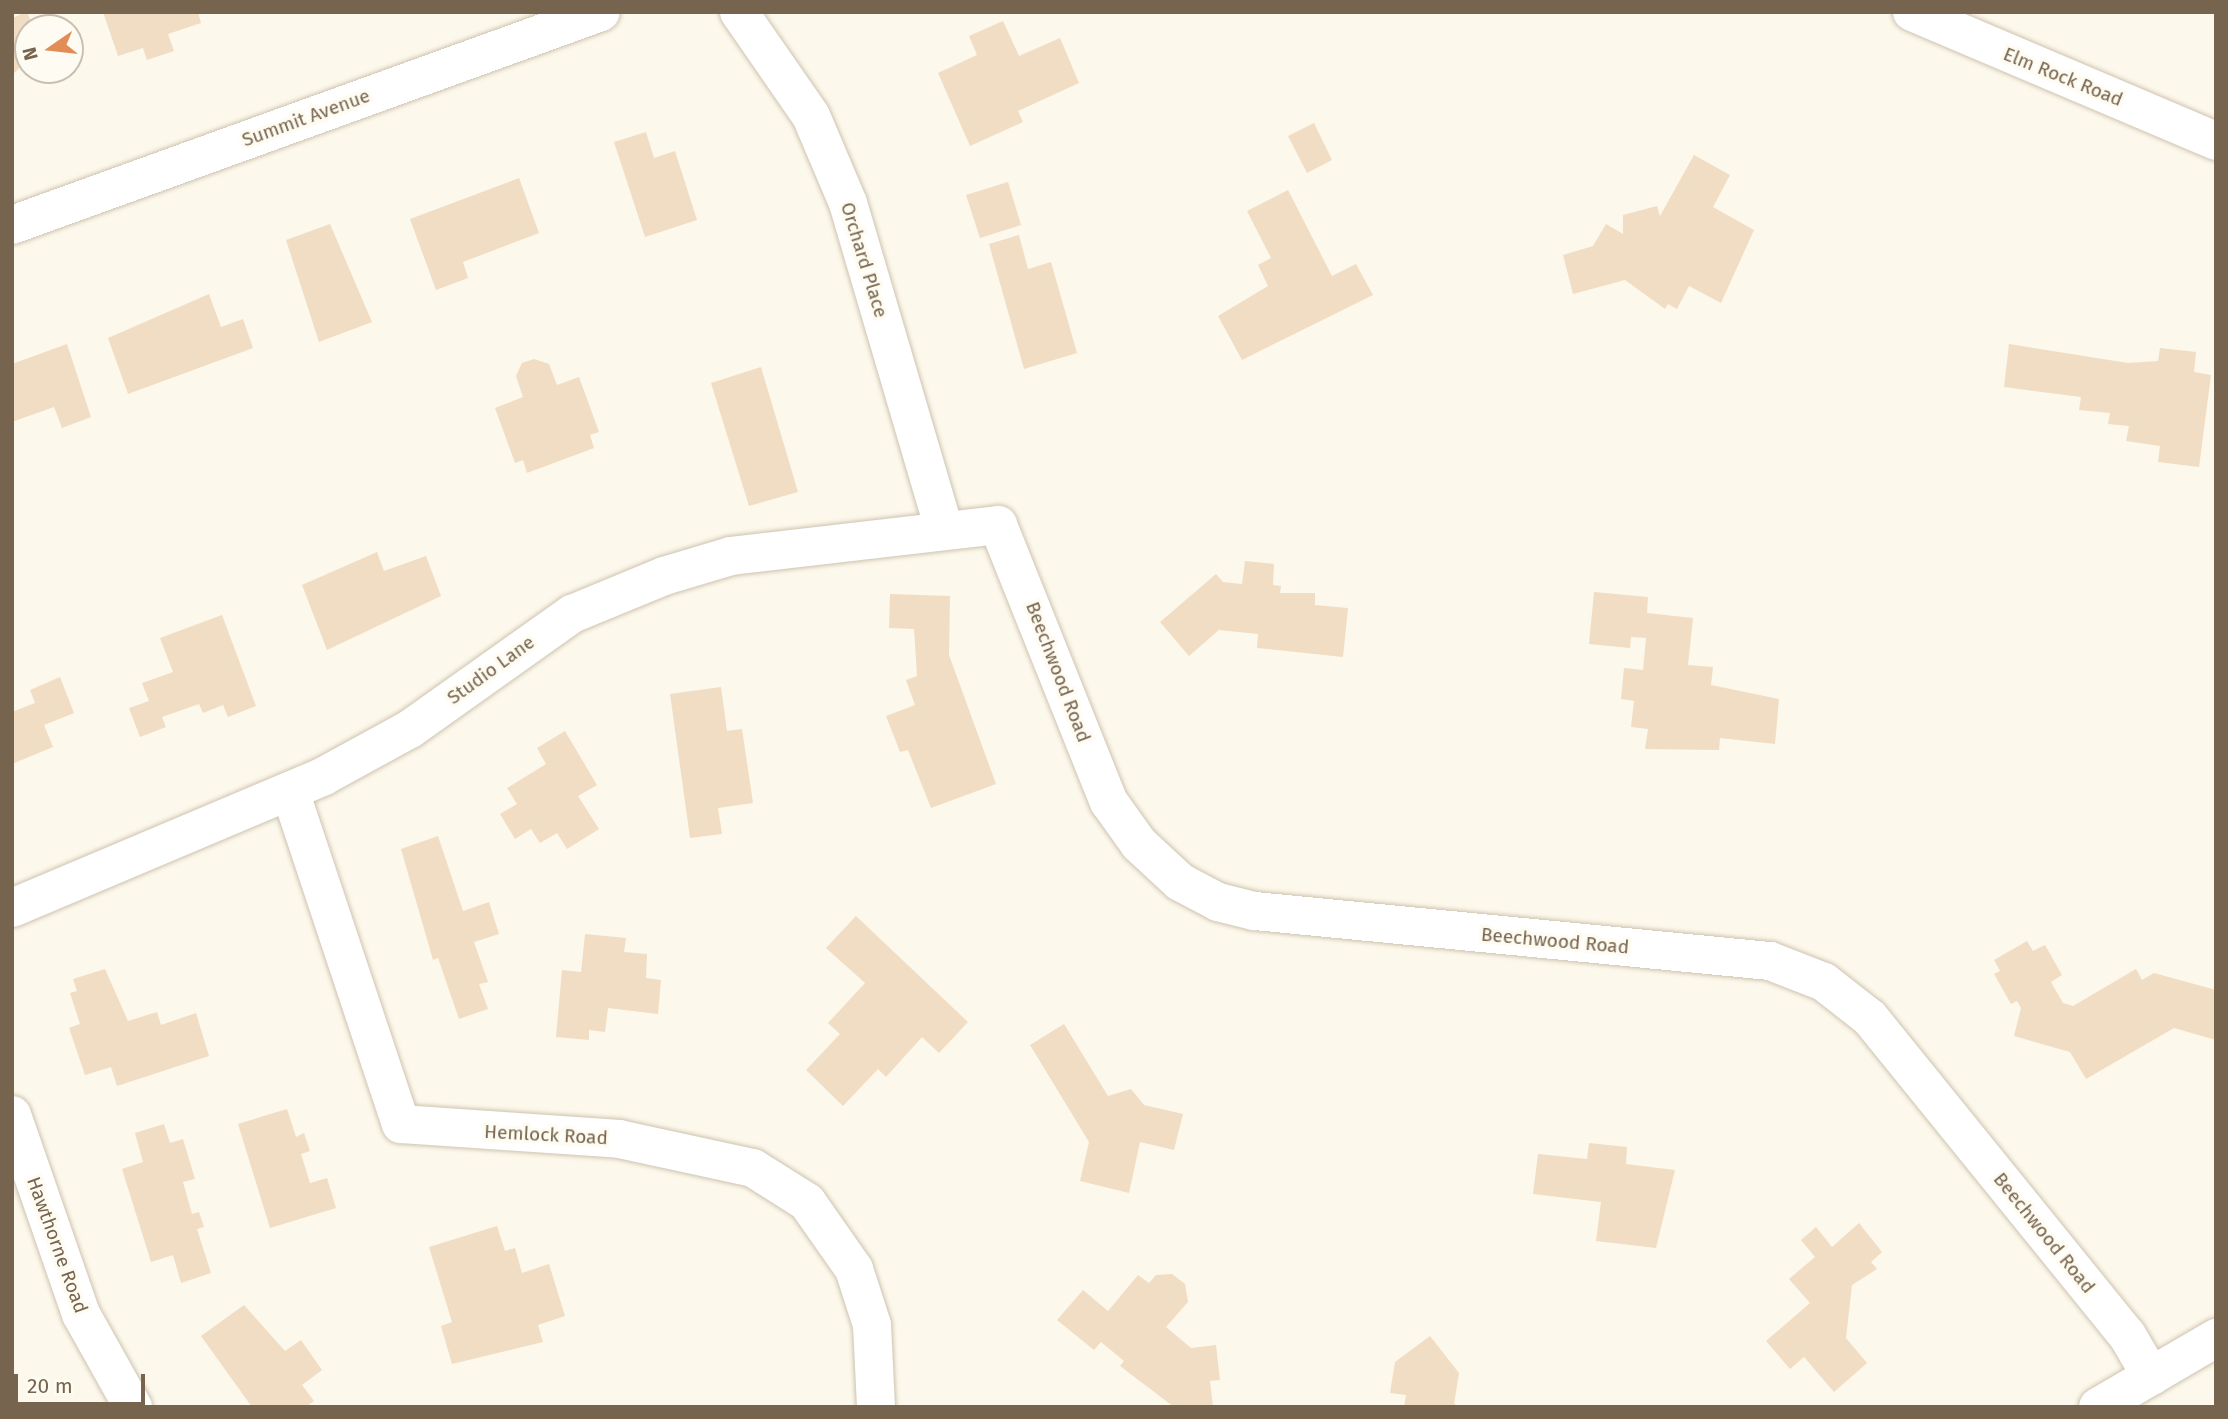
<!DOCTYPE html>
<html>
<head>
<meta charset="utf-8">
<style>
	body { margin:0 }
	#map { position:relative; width:2228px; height:1419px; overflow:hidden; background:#fcf8eb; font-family:"Fira Sans",sans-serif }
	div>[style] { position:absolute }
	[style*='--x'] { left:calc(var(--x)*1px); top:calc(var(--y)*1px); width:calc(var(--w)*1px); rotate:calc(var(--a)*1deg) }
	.building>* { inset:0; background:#f1ddc3 }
	.roads { filter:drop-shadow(0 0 2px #cec3b0) drop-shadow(0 0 2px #cec3b0) }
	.street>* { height:38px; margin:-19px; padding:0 19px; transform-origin:19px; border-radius:19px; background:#fff }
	span { translate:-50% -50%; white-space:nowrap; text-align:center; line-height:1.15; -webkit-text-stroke:7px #fefcf2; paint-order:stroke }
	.street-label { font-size:19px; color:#77644e }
	.frame { position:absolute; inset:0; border:14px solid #77644e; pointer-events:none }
	.north { position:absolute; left:14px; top:14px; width:70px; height:70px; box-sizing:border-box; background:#fefcf2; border:2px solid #c8bfb0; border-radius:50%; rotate:256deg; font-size:19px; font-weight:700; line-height:28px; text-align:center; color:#77644e }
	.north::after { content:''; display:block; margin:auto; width:24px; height:32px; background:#e18d55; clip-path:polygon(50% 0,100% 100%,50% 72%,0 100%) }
	.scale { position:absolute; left:14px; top:1374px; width:131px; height:32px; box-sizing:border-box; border:4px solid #77644e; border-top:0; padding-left:9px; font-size:21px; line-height:24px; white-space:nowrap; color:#77644e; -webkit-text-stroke:5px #fefcf2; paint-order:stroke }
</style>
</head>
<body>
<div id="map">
	<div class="building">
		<div style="clip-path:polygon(27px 12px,34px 28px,28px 28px,28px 60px,12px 75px,12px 18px)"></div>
		<div style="clip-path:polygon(103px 12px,198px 12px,201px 23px,168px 34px,174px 51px,147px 60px,143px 48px,118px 56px)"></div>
		<div style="clip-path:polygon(1003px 21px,1019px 56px,1060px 38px,1079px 83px,1018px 111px,1023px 122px,970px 146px,938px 73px,977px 55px,969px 36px)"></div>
		<div style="clip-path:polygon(1314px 123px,1332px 160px,1307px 173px,1288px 136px)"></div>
		<div style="clip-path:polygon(646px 132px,654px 158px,675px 151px,697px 220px,645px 237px,614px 142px)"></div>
		<div style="clip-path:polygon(1694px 155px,1730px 175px,1713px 207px,1754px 230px,1721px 303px,1689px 286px,1677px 309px,1668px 304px,1665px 309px,1625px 280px,1573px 294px,1563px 255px,1593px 246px,1606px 224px,1623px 234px,1623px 215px,1657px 206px,1660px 216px)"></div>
		<div style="clip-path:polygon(519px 178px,539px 233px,463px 262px,468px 278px,436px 290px,410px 219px)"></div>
		<div style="clip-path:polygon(1008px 182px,1021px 225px,980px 238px,966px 195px)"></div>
		<div style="clip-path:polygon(1288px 190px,1332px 276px,1356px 264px,1373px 295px,1242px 360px,1218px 316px,1268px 286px,1258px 265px,1271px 258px,1247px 211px)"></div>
		<div style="clip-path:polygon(330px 224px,372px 322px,319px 342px,286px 240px)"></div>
		<div style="clip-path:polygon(1019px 235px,1028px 269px,1051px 262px,1077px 353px,1024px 369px,989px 244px)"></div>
		<div style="clip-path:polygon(209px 294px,221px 327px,243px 319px,253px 348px,128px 394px,108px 338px)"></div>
		<div style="clip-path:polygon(67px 344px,91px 417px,62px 428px,54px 407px,12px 422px,12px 364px)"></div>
		<div style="clip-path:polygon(2009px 344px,2128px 363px,2158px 361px,2160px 348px,2196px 352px,2194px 372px,2211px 375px,2199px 467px,2158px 462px,2160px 446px,2126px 441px,2129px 426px,2108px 424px,2110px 413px,2079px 410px,2081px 397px,2004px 387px)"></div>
		<div style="clip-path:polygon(534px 359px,549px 364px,557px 385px,579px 377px,599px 432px,590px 435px,594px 448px,527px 473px,523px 460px,515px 463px,495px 408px,523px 397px,516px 376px,522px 363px)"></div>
		<div style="clip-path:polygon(761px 367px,798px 492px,749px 506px,711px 383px)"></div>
		<div style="clip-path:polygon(377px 552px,384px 571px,426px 556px,441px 596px,327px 650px,302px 585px)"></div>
		<div style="clip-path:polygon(1245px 561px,1274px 564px,1273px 585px,1281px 586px,1280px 593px,1315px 593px,1315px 605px,1348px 608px,1343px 657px,1257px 648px,1258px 634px,1219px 630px,1189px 656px,1160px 622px,1216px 574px,1223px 582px,1242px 584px)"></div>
		<div style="clip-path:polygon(1594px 592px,1648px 597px,1647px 613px,1693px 618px,1688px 665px,1713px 667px,1711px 685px,1779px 699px,1775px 744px,1720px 738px,1719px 750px,1645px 749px,1648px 729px,1631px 727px,1634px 701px,1621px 699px,1624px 668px,1643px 670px,1646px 638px,1631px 637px,1630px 648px,1589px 644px)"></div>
		<div style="clip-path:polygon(890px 594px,950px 596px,949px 655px,996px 784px,931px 808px,908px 750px,900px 752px,886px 716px,915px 705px,906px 680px,917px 676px,914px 629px,889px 628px)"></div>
		<div style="clip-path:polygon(222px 615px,256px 706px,228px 717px,223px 705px,203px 713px,199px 704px,162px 717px,166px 727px,140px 737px,129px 708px,149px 701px,142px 683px,173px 672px,160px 638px)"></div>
		<div style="clip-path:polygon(60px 677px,74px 713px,44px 725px,53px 747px,12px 764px,12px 712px,35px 703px,30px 690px)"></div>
		<div style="clip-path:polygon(721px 687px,727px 731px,742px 729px,753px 803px,718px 808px,722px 834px,690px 838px,670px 694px)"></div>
		<div style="clip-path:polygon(565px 731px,597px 785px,578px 796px,599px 829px,567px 849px,557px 833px,540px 843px,531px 829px,515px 839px,500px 814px,517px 804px,507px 788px,546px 764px,537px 748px)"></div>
		<div style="clip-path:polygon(438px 836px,463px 911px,489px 902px,499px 934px,474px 942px,488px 982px,479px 984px,488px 1009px,459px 1019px,438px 958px,433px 960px,401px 849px)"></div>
		<div style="clip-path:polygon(856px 916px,968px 1022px,939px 1053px,922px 1037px,886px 1077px,878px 1069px,843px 1106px,806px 1070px,840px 1034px,828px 1023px,865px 983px,826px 948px)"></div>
		<div style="clip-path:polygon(585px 934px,626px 938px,624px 952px,647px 954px,646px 978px,661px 980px,658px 1014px,608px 1008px,605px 1032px,589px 1030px,589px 1040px,556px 1037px,562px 970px,581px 972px)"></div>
		<div style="clip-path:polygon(2027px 941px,2033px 951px,2045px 945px,2062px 975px,2051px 982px,2063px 1003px,2073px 1006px,2136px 969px,2142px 980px,2154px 973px,2216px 990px,2216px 1040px,2174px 1028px,2086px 1079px,2070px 1052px,2014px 1036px,2021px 1008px,2017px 1001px,2011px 1004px,1994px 974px,2000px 971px,1994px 960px)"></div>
		<div style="clip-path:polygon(105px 969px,128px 1021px,157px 1012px,161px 1025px,196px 1013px,209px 1056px,117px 1086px,111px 1067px,85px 1075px,69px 1028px,80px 1024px,70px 993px,77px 991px,73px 979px)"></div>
		<div style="clip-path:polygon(1064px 1024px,1108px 1096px,1131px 1089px,1144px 1105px,1183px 1114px,1174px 1150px,1140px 1142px,1129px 1193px,1080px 1181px,1089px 1142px,1030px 1045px)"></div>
		<div style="clip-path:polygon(287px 1109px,296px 1137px,304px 1133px,310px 1151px,301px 1154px,310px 1183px,327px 1178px,336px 1208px,270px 1228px,238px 1124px)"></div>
		<div style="clip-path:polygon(164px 1124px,170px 1143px,183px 1139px,195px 1179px,183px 1182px,192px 1214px,199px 1212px,204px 1227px,197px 1229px,211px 1273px,181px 1283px,173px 1255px,151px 1262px,122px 1169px,143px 1162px,135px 1133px)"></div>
		<div style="clip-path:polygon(1589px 1143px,1627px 1147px,1626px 1164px,1675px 1170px,1656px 1248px,1596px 1241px,1601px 1202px,1533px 1194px,1538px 1154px,1587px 1159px)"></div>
		<div style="clip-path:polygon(1859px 1223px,1882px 1252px,1871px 1262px,1877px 1269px,1852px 1285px,1846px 1338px,1867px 1363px,1834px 1392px,1804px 1357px,1790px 1369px,1766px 1341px,1810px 1303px,1789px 1279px,1815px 1257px,1801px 1240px,1816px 1227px,1832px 1247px)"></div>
		<div style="clip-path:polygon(497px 1226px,505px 1251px,515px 1248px,522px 1273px,549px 1264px,565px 1316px,538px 1325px,543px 1342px,452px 1364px,441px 1326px,452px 1322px,429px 1247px)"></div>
		<div style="clip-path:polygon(1172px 1274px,1185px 1284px,1188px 1302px,1166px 1327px,1191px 1348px,1216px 1345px,1220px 1380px,1210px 1381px,1213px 1407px,1174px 1407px,1120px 1366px,1124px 1361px,1101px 1342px,1094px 1350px,1057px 1320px,1083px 1290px,1108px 1311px,1138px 1275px,1149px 1283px,1156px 1275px)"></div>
		<div style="clip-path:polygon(244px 1305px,285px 1351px,301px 1340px,322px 1370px,302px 1385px,314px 1401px,306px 1407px,252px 1407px,201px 1336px)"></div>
		<div style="clip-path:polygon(1430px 1336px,1459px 1373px,1454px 1404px,1462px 1407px,1404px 1407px,1406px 1395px,1390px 1393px,1395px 1362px)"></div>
	</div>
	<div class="roads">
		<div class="street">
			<div style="--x:739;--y:12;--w:126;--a:55.3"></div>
			<div style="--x:811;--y:116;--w:95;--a:67"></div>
			<div style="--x:848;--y:203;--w:340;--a:73.6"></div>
			<div style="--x:1912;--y:12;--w:330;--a:23"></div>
			<div style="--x:12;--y:225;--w:626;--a:-19.88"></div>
			<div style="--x:290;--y:791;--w:351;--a:71.6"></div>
			<div style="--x:401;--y:1124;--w:219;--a:3.9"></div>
			<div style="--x:619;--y:1139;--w:137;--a:12.2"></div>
			<div style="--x:753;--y:1168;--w:64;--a:32.2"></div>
			<div style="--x:807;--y:1202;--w:82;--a:55"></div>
			<div style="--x:854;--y:1269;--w:59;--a:72.2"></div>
			<div style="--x:872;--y:1325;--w:82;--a:87.2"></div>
			<div style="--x:12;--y:908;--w:339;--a:-22.9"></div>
			<div style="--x:324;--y:776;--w:98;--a:-28.7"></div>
			<div style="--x:410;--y:729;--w:199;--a:-35.4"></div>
			<div style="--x:572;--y:614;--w:100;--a:-22.4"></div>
			<div style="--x:664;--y:576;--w:70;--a:-16.6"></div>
			<div style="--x:731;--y:556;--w:269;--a:-6.6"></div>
			<div style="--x:998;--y:525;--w:298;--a:68.2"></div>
			<div style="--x:1109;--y:802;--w:52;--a:54.5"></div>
			<div style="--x:1139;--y:844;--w:56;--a:42.8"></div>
			<div style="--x:1180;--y:882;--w:43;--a:27.8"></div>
			<div style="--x:1218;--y:902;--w:38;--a:14"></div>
			<div style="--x:1255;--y:911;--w:517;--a:5.55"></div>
			<div style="--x:1770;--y:961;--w:58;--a:21.3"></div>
			<div style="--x:1824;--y:982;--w:58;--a:38"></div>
			<div style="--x:1870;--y:1018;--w:408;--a:51"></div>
			<div style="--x:2127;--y:1335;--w:48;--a:59.7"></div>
			<div style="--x:12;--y:1115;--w:211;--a:70.9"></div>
			<div style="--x:81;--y:1314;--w:107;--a:60.8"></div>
			<div style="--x:2098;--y:1407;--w:137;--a:-30.3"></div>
		</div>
	</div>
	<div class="street-label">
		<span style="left:2063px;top:77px;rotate:22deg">Elm Rock Road</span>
		<span style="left:306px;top:118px;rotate:-20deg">Summit Avenue</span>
		<span style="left:864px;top:260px;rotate:73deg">Orchard Place</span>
		<span style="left:491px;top:670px;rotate:-36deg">Studio Lane</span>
		<span style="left:1058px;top:672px;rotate:69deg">Beechwood Road</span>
		<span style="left:1555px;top:941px;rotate:5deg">Beechwood Road</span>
		<span style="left:546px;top:1135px;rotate:3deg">Hemlock Road</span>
		<span style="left:2044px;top:1233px;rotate:51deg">Beechwood Road</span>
		<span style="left:57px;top:1245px;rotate:70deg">Hawthorne Road</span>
	</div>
	<div class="frame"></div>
	<div class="north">N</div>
	<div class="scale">20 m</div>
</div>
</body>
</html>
